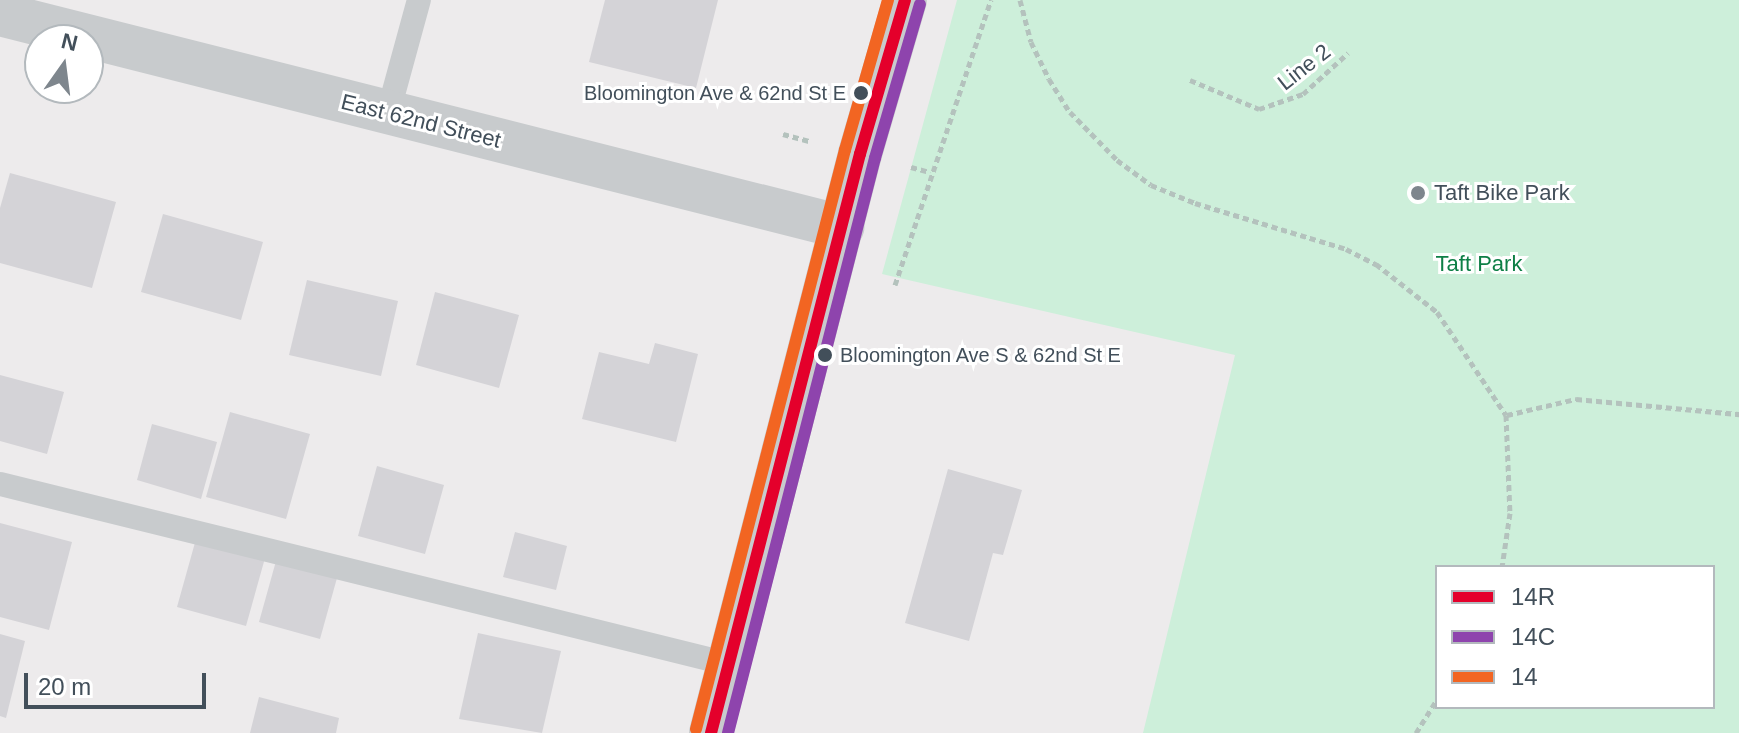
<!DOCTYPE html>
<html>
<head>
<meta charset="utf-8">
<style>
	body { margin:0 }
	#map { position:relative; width:1739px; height:733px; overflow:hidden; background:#edebec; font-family:Helvetica,sans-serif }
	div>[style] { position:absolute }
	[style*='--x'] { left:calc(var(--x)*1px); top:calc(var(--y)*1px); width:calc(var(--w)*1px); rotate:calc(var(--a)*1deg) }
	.green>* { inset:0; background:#cdefda }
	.building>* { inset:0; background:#d4d3d7 }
	.path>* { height:5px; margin-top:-2.5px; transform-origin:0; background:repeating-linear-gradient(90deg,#b4c2bd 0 6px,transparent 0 10px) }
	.service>* { height:24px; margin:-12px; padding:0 12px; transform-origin:12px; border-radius:12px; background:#c8cbcd }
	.minor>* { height:44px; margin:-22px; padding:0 22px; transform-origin:22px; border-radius:22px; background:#c8cbcd }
	.tertiary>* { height:44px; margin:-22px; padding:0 22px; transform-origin:22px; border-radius:22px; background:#c8cbcd }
	.bus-1>* { height:12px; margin:-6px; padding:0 6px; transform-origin:6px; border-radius:6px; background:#e4002b }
	.bus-2>* { height:12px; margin:-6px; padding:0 6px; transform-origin:6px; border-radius:6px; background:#8e44ad }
	.bus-3>* { height:12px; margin:-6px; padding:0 6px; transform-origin:6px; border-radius:6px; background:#f26522 }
	.dots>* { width:22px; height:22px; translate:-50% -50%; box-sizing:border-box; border:4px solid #fff; border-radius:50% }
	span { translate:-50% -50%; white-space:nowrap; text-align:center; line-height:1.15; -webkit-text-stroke:6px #fff; paint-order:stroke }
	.bus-label { font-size:20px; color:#424f5a }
	.right { translate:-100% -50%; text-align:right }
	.left { translate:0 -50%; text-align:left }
	.street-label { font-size:22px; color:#424f5a }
	.poi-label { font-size:22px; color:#424f5a }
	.park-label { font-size:22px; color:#0e7f46 }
	.legend { position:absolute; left:1435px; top:565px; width:280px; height:144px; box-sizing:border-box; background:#fff; border:2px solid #b3b9bd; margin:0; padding:10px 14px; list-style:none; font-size:24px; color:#424f5a }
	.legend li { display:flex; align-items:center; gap:16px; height:40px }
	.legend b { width:40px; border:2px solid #b3b9bd }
	.north { position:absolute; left:24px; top:24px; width:80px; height:80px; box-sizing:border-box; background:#fff; border:2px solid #b3b9bd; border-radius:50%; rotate:14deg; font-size:22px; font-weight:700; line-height:32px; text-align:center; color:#424f5a }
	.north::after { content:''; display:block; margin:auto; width:28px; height:36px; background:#7e868d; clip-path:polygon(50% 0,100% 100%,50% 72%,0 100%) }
	.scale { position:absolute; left:24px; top:673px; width:182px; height:36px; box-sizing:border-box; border:4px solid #424f5a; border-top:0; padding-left:10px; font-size:24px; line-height:28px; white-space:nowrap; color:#424f5a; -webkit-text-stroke:6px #fff; paint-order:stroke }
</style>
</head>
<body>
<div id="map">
	<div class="green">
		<div style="clip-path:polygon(evenodd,957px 0,1739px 0,1739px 733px,1143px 733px,1235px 355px,882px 274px,957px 0,1713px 567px,1713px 707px,1437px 707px,1437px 567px,1713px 567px)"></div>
	</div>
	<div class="building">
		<div style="clip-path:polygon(605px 0,718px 0,696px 88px,589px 62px)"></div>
		<div style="clip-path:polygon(10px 173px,116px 202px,92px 288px,0 263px,0 208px)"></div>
		<div style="clip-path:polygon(163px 214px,263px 242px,241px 320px,141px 292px)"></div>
		<div style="clip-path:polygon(307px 280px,398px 301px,381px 376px,289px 355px)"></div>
		<div style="clip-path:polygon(435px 292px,519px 315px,499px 388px,416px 365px)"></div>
		<div style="clip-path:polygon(655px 343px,698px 354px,676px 442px,582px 419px,599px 352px,649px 364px)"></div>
		<div style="clip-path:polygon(0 375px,64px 392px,47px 454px,0 441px)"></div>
		<div style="clip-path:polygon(230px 412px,310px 434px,286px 519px,206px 497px)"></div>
		<div style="clip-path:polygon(152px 424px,217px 442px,201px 499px,137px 480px)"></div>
		<div style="clip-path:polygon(377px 466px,444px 485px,425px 554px,358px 536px)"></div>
		<div style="clip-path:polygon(948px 469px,1022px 490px,1003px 555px,993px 553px,969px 641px,905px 623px)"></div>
		<div style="clip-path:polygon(0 523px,72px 542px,49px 630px,0 617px)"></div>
		<div style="clip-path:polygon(515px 532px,567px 546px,556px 590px,503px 577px)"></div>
		<div style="clip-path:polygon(196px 539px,265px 558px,246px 626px,177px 607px)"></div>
		<div style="clip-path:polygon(276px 561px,337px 578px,320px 639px,259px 622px)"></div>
		<div style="clip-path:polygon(478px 633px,561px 651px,542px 733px,459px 719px)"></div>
		<div style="clip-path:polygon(0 634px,25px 641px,6px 718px,0 716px)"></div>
		<div style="clip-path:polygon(259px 697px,339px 718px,336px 733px,250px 733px)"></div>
	</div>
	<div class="path">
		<div style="--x:1020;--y:0;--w:43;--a:75.3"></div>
		<div style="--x:1031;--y:42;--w:41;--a:64.1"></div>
		<div style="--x:1049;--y:79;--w:39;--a:58"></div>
		<div style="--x:1070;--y:112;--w:67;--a:45.6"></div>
		<div style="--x:1117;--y:160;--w:42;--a:36.3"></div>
		<div style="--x:1151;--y:185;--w:48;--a:22.2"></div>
		<div style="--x:1195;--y:203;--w:158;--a:16.9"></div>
		<div style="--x:1346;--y:249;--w:34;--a:27"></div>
		<div style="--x:1376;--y:264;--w:78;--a:38.2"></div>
		<div style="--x:1437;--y:312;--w:124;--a:56.2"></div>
		<div style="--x:1506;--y:415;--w:98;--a:87.7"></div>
		<div style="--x:1510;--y:513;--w:55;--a:98.4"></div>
		<div style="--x:1190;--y:80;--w:75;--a:22.8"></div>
		<div style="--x:1259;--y:109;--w:46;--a:-18.8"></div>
		<div style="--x:1303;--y:94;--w:61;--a:-42.3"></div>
		<div style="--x:783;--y:134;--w:27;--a:15"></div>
		<div style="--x:911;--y:167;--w:20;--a:15"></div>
		<div style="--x:895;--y:285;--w:301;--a:-71.4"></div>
		<div style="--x:1507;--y:415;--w:71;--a:-13.1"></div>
		<div style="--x:1576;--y:399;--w:164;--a:5.3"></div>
		<div style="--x:1416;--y:733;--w:40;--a:-58"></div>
	</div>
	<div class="service">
		<div style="--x:388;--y:113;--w:117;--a:-74.7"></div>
		<div style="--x:0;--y:484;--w:751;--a:13.87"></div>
	</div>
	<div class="minor">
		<div style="--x:0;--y:14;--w:869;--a:14.2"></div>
	</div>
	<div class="tertiary">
		<div style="--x:711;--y:733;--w:598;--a:-75.57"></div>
		<div style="--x:860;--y:154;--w:160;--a:-73.7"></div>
	</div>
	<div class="bus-1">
		<div style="--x:711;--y:733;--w:598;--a:-75.57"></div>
		<div style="--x:860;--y:154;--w:160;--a:-73.7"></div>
	</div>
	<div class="bus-2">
		<div style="--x:728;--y:733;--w:593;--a:-75.66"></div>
		<div style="--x:875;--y:158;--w:160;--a:-73.7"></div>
	</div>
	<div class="bus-3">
		<div style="--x:696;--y:729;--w:598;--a:-75.57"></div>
		<div style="--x:845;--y:150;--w:156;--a:-74"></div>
	</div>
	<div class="dots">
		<div style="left:861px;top:93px;background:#424f5a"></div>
		<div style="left:1418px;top:193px;background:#7e868d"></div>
		<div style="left:825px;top:355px;background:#424f5a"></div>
	</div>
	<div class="bus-label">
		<span class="right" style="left:846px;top:93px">Bloomington Ave &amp; 62nd St E</span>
		<span class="left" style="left:840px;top:355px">Bloomington Ave S &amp; 62nd St E</span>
	</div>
	<div class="street-label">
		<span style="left:1304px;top:67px;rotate:-38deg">Line 2</span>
		<span style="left:421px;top:121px;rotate:14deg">East 62nd Street</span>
	</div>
	<div class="poi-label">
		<span class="left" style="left:1434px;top:193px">Taft Bike Park</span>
	</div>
	<div class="park-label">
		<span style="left:1479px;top:264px">Taft Park</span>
	</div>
	<ul class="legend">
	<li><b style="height:10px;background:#e4002b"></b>14R</li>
	<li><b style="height:10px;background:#8e44ad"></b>14C</li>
	<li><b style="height:10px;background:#f26522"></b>14</li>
	</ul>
	<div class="north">N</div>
	<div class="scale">20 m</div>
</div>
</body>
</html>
